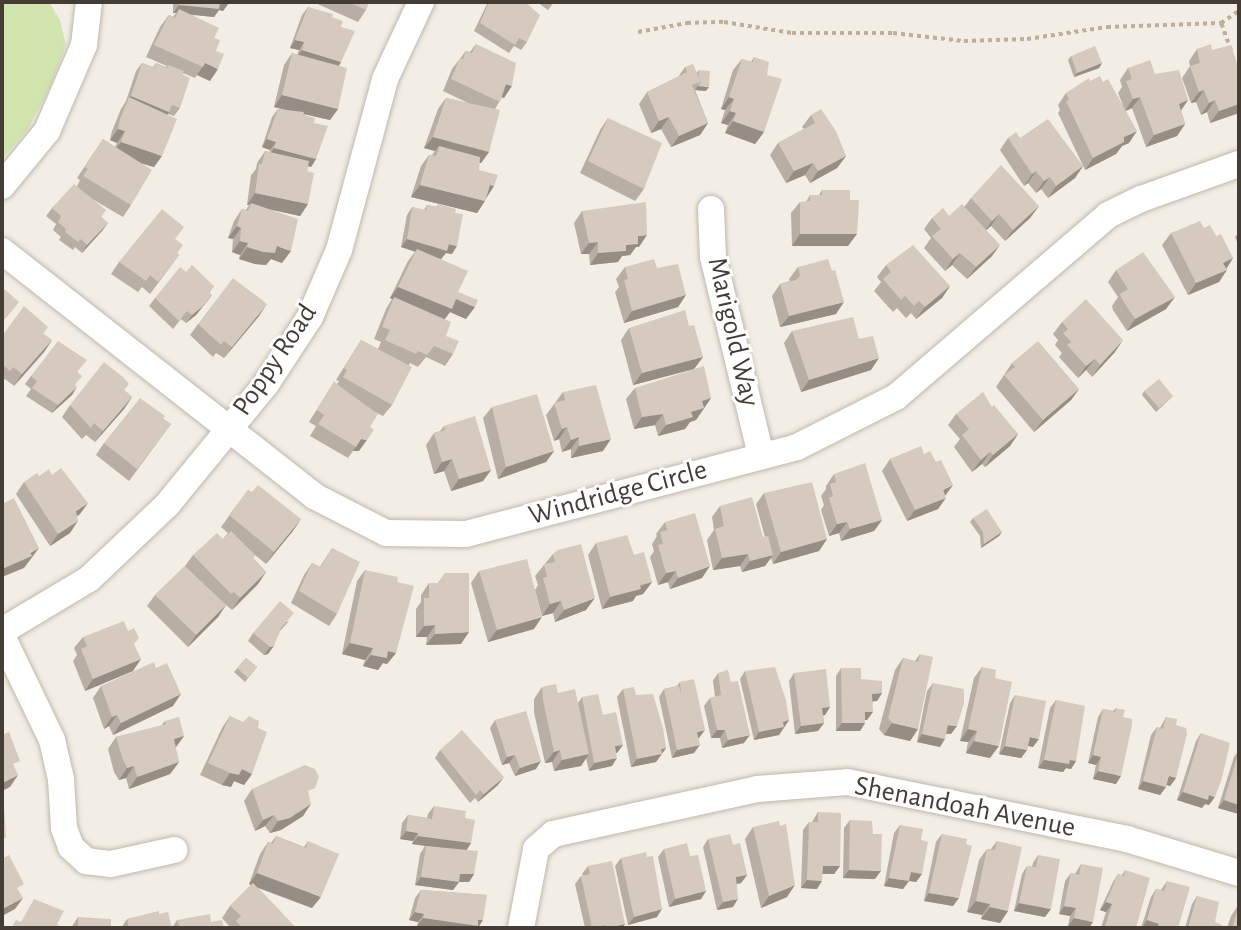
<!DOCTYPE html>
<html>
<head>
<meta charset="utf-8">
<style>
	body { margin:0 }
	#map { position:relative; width:1241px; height:930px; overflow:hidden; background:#f2ede5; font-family:"Alegreya Sans",sans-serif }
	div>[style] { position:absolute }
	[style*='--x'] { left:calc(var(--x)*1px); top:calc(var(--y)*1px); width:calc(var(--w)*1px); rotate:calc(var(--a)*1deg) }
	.green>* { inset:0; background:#d2e5af }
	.path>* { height:4px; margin-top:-2px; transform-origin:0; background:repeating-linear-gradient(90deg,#beae9a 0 4px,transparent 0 8px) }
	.roads { filter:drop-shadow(0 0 2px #c0b7ab) drop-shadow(0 0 2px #c0b7ab) }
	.minor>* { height:26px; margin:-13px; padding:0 13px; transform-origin:13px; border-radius:13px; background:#fff }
	.wall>* { inset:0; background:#b8aea3 }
	.shaded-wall>* { inset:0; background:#968d85 }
	.building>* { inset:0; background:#d6cabe }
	span { translate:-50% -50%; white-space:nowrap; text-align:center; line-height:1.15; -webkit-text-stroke:6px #fff; paint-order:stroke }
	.street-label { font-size:28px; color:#443d35 }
	.frame { position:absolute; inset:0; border:4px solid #443d35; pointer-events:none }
</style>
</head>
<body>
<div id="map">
	<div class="green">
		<div style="clip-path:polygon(2px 2px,49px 2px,60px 20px,66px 45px,50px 87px,28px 129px,2px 159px)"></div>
	</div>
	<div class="path">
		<div style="--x:638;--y:32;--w:50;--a:-10.4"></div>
		<div style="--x:687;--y:23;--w:37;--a:-2"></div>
		<div style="--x:724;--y:22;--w:69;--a:9.2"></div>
		<div style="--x:792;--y:33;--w:101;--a:0"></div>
		<div style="--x:893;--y:33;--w:71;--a:6.4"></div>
		<div style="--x:964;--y:41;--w:63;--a:-1.8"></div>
		<div style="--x:1027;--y:39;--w:81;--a:-8.5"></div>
		<div style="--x:1107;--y:27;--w:114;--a:-2"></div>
		<div style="--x:1231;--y:50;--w:29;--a:-110"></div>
		<div style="--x:1221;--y:23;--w:22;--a:-34"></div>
	</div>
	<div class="roads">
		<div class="minor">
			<div style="--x:2;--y:186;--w:71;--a:-50.7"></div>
			<div style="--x:47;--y:131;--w:94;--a:-66.7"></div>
			<div style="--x:84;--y:45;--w:43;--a:-83.4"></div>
			<div style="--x:711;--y:209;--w:48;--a:87.6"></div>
			<div style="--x:713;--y:257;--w:204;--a:76.4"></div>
			<div style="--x:2;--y:251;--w:397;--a:38.1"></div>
			<div style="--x:314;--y:496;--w:81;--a:27.2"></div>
			<div style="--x:386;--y:533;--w:80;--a:0.7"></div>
			<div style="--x:466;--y:534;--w:342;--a:-14.7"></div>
			<div style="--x:797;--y:447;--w:111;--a:-26.8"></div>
			<div style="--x:896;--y:397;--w:279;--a:-40.6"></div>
			<div style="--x:1108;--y:215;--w:37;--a:-26"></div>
			<div style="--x:1141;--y:199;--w:104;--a:-19.7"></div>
			<div style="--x:2;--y:631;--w:101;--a:-30.9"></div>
			<div style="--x:89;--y:579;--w:108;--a:-43.5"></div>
			<div style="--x:167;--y:505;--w:156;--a:-50.7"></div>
			<div style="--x:266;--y:384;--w:80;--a:-56.7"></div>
			<div style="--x:310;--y:317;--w:73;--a:-66.6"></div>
			<div style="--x:339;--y:250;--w:177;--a:-74.9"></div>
			<div style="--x:385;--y:79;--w:85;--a:-64.9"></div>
			<div style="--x:2;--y:636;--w:115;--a:64.3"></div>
			<div style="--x:52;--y:740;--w:40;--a:77"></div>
			<div style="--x:61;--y:779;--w:49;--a:86.5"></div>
			<div style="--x:64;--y:828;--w:20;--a:70"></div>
			<div style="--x:71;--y:847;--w:21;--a:43"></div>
			<div style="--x:86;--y:861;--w:25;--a:7"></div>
			<div style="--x:111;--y:864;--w:65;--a:-12.5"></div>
			<div style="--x:521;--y:928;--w:80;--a:-79.2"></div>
			<div style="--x:536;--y:849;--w:23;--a:-41"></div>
			<div style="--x:553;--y:834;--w:209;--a:-12.4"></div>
			<div style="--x:757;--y:789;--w:90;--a:-4.4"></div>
			<div style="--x:847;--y:782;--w:286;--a:11.5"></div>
			<div style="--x:1127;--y:839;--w:117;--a:16.9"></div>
		</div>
	</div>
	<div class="wall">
		<div style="clip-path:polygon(173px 2px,229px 2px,223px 11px,219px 10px,214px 17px,192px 15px,214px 38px,216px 51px,210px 81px,197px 75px,195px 78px,183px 73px,180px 108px,174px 116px,168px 114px,154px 167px,143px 164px,131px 205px,123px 217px,89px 197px,101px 217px,108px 223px,82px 253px,75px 247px,73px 250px,59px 240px,61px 237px,53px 230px,56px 224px,46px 216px,52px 208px,77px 186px,80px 180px,77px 178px,103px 139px,115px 147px,117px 143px,110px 140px,112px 131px,121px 109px,126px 101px,136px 71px,142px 63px,153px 67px,156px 63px,166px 67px,167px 66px,146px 57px,160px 27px,169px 15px,173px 17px,176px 13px,173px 13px)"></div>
		<div style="clip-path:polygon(313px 2px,369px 2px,366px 10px,358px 22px)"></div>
		<div style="clip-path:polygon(488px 2px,525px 2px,527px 42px,521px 50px,514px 46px,509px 53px,474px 31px)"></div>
		<div style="clip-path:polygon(537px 2px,554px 2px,548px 10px)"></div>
		<div style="clip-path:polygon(308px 7px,332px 17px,341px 27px,341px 62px,339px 66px,338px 109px,330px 120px,303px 114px,314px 123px,316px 159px,311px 167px,308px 166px,307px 171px,308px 204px,300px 216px,273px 210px,282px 263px,271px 259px,266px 265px,255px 264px,239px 259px,240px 255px,232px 252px,233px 239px,228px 238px,234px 221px,242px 209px,246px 210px,249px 205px,247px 205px,251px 175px,256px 169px,257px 163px,265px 151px,270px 152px,270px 150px,262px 147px,272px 117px,278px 109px,287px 110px,274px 107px,284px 65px,292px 53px,297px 55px,299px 50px,290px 48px,302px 15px)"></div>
		<div style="clip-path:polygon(476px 44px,504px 98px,502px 97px,495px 109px,489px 152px,481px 163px,479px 163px,479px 170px,494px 186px,477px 213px,411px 197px,421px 166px,429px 155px,432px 155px,435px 151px,424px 148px,438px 109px,446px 98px,468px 103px,443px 91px,452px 69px,466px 51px,470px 52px)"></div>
		<div style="clip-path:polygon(1197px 49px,1212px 50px,1239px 70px,1239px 113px,1210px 123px,1207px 112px,1201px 115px,1196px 102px,1191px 103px,1182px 78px,1190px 66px,1189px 61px)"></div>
		<div style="clip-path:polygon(1071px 56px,1102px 63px,1099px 68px,1074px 77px,1068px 60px)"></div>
		<div style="clip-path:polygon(754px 57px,767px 75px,764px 132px,755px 144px,725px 133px,728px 125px,721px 123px,725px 110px,721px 109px,733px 70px,742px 59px,751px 62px)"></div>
		<div style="clip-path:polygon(685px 67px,697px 73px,699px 70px,706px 91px,695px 90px,708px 123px,700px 135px,671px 147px,661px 129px,651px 133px,639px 104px,647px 92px,678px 77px)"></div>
		<div style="clip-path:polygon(1128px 68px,1155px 74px,1188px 100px,1181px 110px,1185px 124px,1177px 136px,1146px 147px,1132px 108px,1126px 111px,1129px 143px,1122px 146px,1116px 154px,1085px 170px,1058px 113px,1060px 110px,1058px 105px,1066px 93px,1090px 81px,1103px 82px,1123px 105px,1118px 93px,1122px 87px,1120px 80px)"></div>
		<div style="clip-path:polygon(811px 115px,846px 156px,837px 168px,810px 183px,805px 175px,786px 183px,770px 155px,778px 143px,804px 129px,802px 127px)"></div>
		<div style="clip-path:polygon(608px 118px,644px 189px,635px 201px,580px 173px,600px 130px)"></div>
		<div style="clip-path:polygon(1008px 138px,1020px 138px,1083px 166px,1075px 178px,1048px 198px,1041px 189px,1036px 193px,1028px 183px,1024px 186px,1000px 150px)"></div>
		<div style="clip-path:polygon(822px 190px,848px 246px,792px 246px,791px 213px,800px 202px,806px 202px,810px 195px,819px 195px)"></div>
		<div style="clip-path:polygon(971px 198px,1039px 206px,1030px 218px,1005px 241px,991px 226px,986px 230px,992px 256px,967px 279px,952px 265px,945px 271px,924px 248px,931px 238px,924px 229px,932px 218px,949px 216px,965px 206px)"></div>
		<div style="clip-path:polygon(438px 204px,452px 254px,446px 253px,441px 259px,458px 292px,466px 319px,450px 312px,445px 319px,446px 336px,453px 354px,445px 366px,426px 357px,418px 367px,410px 363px,392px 405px,383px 416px,375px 412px,359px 451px,353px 451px,348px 458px,310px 436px,316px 426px,309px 422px,334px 382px,337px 384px,339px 381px,336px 380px,361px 340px,378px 349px,381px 342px,374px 339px,386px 309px,392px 299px,390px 298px,408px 261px,415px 252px,401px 247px,407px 215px,412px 207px,424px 210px,427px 205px,437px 207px)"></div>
		<div style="clip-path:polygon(582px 211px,639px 247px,636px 247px,630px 255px,622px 256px,618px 262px,590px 265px,589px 254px,581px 254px,574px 223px)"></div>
		<div style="clip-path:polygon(1204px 228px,1216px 236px,1233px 258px,1219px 282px,1188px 295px,1162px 245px,1171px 233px)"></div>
		<div style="clip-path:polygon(1239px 232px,1239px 247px,1235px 237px)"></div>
		<div style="clip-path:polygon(175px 239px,177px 253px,179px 255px,150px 294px,142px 287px,138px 292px,111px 274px,119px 262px)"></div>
		<div style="clip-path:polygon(886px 265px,950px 286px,942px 298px,916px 319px,911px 313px,906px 318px,897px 308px,893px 312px,874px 291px,881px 282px,877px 277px)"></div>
		<div style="clip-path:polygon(625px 267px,686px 295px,678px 307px,624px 323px,615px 292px,619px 287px,616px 279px)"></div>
		<div style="clip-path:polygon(798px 267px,836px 314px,780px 327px,772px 296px,780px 284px,790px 281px,789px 279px)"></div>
		<div style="clip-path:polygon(1116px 270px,1166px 309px,1127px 331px,1113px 310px,1112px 306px,1118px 297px,1108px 282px)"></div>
		<div style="clip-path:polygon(186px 272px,214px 286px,209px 293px,212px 295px,196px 315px,186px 323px,181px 319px,173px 329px,149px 306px,155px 298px)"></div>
		<div style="clip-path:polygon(259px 316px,224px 358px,216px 353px,213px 357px,190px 335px,198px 324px)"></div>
		<div style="clip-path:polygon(1062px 322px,1115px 352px,1092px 377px,1086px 370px,1078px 378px,1059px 357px,1062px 353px,1055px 345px,1058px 340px,1053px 334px)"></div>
		<div style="clip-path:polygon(689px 326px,703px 357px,694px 369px,633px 385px,621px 340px,629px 328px)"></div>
		<div style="clip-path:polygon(792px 331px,871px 370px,801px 392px,784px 343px)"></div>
		<div style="clip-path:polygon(43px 334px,52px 340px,44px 352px,14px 386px,5px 379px,2px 382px,2px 336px)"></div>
		<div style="clip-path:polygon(1012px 363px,1079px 389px,1071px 400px,1034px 432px,996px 387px)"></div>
		<div style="clip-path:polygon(78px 372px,75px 386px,72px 395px,52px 413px,26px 396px,31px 389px,25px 384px,31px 376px)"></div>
		<div style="clip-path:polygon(635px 388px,711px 398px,696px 420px,690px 422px,685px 429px,658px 436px,655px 425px,634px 429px,626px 399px)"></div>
		<div style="clip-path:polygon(124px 390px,132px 397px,124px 409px,95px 442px,86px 435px,82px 439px,62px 417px,70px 405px)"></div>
		<div style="clip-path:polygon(1144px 391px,1173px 396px,1156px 412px,1142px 395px)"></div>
		<div style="clip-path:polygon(563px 392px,603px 451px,571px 458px,571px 449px,562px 452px,559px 439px,554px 441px,546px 415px)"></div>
		<div style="clip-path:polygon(492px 407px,554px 451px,546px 462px,498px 479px,483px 418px)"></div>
		<div style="clip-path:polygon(992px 407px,1018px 434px,1010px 446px,985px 467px,982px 464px,972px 472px,954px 447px,960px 439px,948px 425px,956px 414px)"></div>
		<div style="clip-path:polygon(163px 419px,171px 424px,129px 481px,96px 455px,104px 443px)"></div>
		<div style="clip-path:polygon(444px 426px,491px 470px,483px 481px,451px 491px,444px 471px,434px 474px,426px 445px,434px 433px,440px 431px)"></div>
		<div style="clip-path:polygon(924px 454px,945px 495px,938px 509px,907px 521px,882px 471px,890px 459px)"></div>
		<div style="clip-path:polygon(834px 474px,882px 520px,874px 531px,841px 541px,839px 533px,829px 536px,821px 510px,824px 505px,821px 496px,826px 489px,826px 486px)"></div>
		<div style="clip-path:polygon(24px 482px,80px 514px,77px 516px,70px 533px,50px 546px,16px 494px)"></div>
		<div style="clip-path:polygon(248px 490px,301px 519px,266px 564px,255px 555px,253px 558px,266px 572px,258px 584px,232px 610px,225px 604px,226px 605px,218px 617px,188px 647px,147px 606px,155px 595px,185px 566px,193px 555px,223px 539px,228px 533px,221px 527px)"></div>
		<div style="clip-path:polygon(764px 493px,827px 539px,819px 551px,773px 564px,771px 558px,765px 566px,742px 572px,740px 566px,713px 570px,707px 540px,714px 530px,712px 517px,720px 506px,763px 537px,765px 537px,756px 504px)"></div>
		<div style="clip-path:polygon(973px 518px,1002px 532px,999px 536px,981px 548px,980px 536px,970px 522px)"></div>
		<div style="clip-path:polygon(665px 522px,702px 578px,670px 589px,668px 582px,658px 585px,650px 557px,654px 551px,652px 544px,657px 536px,656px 534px)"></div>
		<div style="clip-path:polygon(596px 543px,634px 555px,652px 582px,643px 594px,636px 596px,633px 601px,602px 609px,588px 555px)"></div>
		<div style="clip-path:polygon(332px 548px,337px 614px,329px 626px,291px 603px,304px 575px,312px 563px,320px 567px)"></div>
		<div style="clip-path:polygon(553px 554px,586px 610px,555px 622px,553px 613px,542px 616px,535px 590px,538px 585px,535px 576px)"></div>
		<div style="clip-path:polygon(365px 570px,397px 582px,396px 653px,387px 664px,383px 663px,378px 670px,363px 666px,365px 660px,342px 654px,357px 581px)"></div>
		<div style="clip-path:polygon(479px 571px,534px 629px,488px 642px,471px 583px)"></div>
		<div style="clip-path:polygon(445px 573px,461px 644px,426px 645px,427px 637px,416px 637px,416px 609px,421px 602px,421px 595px,429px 583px,438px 583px)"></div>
		<div style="clip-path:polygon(289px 621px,280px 631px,268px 654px,264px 655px,248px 641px,253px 633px)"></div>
		<div style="clip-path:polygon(83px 637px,134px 645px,133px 671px,85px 691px,73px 661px,77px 655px,74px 648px)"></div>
		<div style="clip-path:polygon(920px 654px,918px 729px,910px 741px,884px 735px,879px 729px,895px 670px,903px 658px,915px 661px)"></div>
		<div style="clip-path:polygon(246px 658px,257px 667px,245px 682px,234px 672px)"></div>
		<div style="clip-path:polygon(982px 667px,995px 678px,990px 758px,966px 753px,968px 742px,960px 741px,974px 678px)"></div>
		<div style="clip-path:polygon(156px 668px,173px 706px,113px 735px,109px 726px,104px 729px,93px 698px,101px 686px)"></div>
		<div style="clip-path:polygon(841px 668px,861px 679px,882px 693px,877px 701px,873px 701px,867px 720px,865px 720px,865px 723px,860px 731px,836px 731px,836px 676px)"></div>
		<div style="clip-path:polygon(745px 671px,789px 720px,779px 735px,754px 740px,740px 679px)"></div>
		<div style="clip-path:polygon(718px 673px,744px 743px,722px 748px,720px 738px,711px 738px,704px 706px,710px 698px,715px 697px,713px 681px)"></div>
		<div style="clip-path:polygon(794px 673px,830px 707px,825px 715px,823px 716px,824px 723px,818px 731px,795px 734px,789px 681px)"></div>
		<div style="clip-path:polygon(680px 682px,699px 738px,694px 753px,672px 758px,659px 697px,664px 689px,677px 686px)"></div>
		<div style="clip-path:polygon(933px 683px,951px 734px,946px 734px,940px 747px,917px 742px,927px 691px)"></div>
		<div style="clip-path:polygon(542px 687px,558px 693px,578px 703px,582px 697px,603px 715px,623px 745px,616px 753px,612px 766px,589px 771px,586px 758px,581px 766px,554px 771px,552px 762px,545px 763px,534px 712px,534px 699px)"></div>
		<div style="clip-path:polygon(623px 689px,636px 695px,666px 748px,656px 762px,631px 767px,617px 697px)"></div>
		<div style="clip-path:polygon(1015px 695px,1033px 747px,1028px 746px,1027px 750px,1021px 758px,999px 754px,1010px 703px)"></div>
		<div style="clip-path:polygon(1056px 700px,1076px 761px,1071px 769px,1066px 768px,1063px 772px,1038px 768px,1050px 708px)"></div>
		<div style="clip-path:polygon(1116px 708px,1116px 784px,1093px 779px,1096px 765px,1088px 763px,1098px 717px,1103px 709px,1113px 711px)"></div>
		<div style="clip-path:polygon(230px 716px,252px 774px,244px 785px,234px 781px,231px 787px,222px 785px,200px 775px,222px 728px)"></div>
		<div style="clip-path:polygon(1166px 717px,1176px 725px,1176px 778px,1170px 786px,1167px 785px,1160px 795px,1138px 789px,1151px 735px,1157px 727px,1160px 728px)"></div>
		<div style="clip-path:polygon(495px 720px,536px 769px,515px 776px,509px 763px,502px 765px,490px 728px)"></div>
		<div style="clip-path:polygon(165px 721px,184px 736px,175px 748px,179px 762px,170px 774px,129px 789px,126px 778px,119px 780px,114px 772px,108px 749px,116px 737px,161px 726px)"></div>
		<div style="clip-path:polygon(1201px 733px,1209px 805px,1205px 804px,1202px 808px,1177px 800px,1196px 741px)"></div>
		<div style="clip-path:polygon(440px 750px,498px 785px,478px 802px,475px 798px,470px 803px,435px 758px)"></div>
		<div style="clip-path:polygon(1239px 750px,1239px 814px,1218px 808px,1234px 757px)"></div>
		<div style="clip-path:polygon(252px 789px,309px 796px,303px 816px,281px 830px,270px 833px,265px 826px,255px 831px,244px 801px)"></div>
		<div style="clip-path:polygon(434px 806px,465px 818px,471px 843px,466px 850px,474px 874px,469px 882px,459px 882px,453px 890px,415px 885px,420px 854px,425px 846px,412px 844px,413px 841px,400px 839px,402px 823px,408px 815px,427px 818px,428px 814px)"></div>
		<div style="clip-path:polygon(818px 812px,840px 866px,834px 874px,822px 874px,817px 889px,801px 888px,803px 830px,809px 822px,812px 822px)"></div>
		<div style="clip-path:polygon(850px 820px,875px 879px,843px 878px,844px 828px)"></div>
		<div style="clip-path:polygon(900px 825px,921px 840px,922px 874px,916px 882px,909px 881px,903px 889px,884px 886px,894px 833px)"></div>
		<div style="clip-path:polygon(753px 827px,787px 897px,761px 908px,745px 839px)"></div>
		<div style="clip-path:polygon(942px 834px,966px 844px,953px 906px,924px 901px,936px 842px)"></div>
		<div style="clip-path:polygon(276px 836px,304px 847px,308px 841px,312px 908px,258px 888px,296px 928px,231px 928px,222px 918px,230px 906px,251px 885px,249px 884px,260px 854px,268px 842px,271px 843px)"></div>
		<div style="clip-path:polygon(708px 839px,733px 845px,747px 875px,741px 883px,737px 884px,733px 907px,717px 910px,703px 847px)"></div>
		<div style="clip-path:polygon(997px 841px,1008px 911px,1000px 923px,981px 919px,982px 915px,967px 912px,979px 860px,987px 849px,991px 849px)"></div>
		<div style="clip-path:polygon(664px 849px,706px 891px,701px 899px,669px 907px,658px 857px)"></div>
		<div style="clip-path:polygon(1038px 855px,1045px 917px,1014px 911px,1022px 874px,1027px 866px,1032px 867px,1033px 863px)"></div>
		<div style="clip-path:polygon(621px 858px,657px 917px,628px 925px,615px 866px)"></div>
		<div style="clip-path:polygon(1081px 864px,1089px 928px,1077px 928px,1068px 926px,1070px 916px,1059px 914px,1065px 881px,1071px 873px,1075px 874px)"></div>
		<div style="clip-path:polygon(588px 866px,625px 924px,622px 928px,585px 928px,575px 884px,581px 876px,583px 876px,582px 874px)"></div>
		<div style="clip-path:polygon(1125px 870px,1136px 928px,1101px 928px,1106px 912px,1100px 910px,1113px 882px,1118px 874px,1122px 875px)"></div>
		<div style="clip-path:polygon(1167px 881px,1178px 928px,1141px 928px,1151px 897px,1156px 889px,1161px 890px)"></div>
		<div style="clip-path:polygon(421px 890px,487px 895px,417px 926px,418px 922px,409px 920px,415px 898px)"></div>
		<div style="clip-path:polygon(1197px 896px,1215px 922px,1221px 928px,1185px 928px,1192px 904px)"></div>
		<div style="clip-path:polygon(1239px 904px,1239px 928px,1227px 928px,1231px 916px)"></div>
		<div style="clip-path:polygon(159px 914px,172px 928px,177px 920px,211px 922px,224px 928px,71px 928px,78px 917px,111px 928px,121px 928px,127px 919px)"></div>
	</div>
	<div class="shaded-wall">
		<div style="clip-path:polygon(220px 2px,229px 3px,223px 11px,219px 10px,214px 17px,177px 13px,179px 9px,176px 13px,173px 13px,179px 5px)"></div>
		<div style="clip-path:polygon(295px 40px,304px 42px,299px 50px,290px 48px)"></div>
		<div style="clip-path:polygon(302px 50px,341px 62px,336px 70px,296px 58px)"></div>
		<div style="clip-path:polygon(205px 63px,218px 69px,210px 81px,197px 75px)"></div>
		<div style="clip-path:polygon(1102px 63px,1099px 68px,1074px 77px,1077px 73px)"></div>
		<div style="clip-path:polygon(506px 84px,512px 86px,504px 98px,498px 96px)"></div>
		<div style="clip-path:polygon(698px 86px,709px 87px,706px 91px,695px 90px)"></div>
		<div style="clip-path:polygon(1204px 90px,1196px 102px,1191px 103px,1199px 92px)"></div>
		<div style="clip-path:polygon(282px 95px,338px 109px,330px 120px,274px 107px)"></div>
		<div style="clip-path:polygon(131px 96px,169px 112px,164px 120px,127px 101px)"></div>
		<div style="clip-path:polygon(729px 97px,734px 99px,725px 110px,721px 109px)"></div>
		<div style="clip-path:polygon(1140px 97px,1132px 108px,1125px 111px,1133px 99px)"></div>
		<div style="clip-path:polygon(1188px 100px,1180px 112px,1179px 104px)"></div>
		<div style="clip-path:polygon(1215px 100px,1207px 112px,1201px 115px,1209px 103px)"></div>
		<div style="clip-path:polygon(1239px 104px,1239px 113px,1210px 123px,1219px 111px)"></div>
		<div style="clip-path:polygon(730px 111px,736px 113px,728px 125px,721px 123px)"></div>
		<div style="clip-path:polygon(669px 117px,661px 129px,651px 133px,659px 121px)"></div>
		<div style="clip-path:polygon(733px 121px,764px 132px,755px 144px,725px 133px)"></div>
		<div style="clip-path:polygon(708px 123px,700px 135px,671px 147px,679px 136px)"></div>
		<div style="clip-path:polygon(1185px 124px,1177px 136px,1146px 147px,1154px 135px)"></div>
		<div style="clip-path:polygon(118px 129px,125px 131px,117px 143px,110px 140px)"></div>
		<div style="clip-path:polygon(1137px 131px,1129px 143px,1122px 146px,1116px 154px,1085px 170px,1093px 158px,1124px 137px)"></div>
		<div style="clip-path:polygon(433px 137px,489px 152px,481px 163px,437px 152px,439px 146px,435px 151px,424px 148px)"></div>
		<div style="clip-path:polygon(267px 139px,276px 142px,270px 150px,262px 147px)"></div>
		<div style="clip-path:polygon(121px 142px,162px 156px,154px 167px,112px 154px)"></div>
		<div style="clip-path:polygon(274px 148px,316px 159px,311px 167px,269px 156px)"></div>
		<div style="clip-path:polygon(846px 156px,837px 168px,810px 183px,818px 171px)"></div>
		<div style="clip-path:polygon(813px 163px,805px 175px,786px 183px,794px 171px)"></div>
		<div style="clip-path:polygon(1083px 166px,1075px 178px,1048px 198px,1056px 186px)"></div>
		<div style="clip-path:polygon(1036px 171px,1028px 183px,1024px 186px,1032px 174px)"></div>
		<div style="clip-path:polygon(1050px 177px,1041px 189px,1036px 193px,1044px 181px)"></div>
		<div style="clip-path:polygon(420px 185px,485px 201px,477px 213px,411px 197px)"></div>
		<div style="clip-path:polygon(490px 185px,494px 186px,486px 198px)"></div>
		<div style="clip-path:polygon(255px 193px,308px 204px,300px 216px,250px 205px,251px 203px,249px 205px,247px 205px)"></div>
		<div style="clip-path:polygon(1039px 206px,1030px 218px,1005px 241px,1013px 230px)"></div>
		<div style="clip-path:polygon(999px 214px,991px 226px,984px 232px,992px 221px)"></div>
		<div style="clip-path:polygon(108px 223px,102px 231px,82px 253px,87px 245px)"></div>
		<div style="clip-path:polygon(237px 226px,241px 228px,233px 239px,228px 238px)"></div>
		<div style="clip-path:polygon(800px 234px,857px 234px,848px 246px,792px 246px)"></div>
		<div style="clip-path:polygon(647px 235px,639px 247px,636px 247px,630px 255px,622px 256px,618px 262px,590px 265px,598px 253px,626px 245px,638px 236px)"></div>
		<div style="clip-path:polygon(407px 239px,449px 244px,457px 246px,452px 254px,446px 253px,441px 259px,401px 247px)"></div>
		<div style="clip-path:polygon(240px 241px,248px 243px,240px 255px,232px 252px)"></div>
		<div style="clip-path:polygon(598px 242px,589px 254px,581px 254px,589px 243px)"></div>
		<div style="clip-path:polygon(1000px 245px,992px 256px,967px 279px,976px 267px)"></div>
		<div style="clip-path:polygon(277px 246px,291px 251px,282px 263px,271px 259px,266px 265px,255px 264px,239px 259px,247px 247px)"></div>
		<div style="clip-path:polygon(960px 253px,952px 265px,945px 271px,953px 259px)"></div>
		<div style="clip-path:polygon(1233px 258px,1225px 270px,1223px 263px)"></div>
		<div style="clip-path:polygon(1227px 270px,1219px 282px,1188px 295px,1196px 283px)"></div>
		<div style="clip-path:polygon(950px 286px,942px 298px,916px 319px,925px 307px)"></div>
		<div style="clip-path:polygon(398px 287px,456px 299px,475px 307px,466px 319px,450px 312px,443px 321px,390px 298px)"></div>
		<div style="clip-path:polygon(212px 295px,196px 315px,186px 323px,192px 315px)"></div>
		<div style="clip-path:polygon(686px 295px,678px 307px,624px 323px,632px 311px)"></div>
		<div style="clip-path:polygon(1175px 297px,1166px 309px,1127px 331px,1135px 319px)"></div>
		<div style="clip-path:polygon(844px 302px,836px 314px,780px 327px,789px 316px)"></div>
		<div style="clip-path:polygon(267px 304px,259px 316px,224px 358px,232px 347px)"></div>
		<div style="clip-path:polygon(52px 340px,44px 352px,14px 386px,22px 374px)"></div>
		<div style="clip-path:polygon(1123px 340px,1115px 352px,1092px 377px,1100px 365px)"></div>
		<div style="clip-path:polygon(703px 357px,694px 369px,633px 385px,642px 373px)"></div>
		<div style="clip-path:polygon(879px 358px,871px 370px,801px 392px,809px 380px)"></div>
		<div style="clip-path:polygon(1095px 359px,1086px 370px,1078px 378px,1086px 366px)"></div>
		<div style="clip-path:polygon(77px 387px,72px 395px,52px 413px,58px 405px)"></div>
		<div style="clip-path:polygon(1079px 389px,1071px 400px,1034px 432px,1043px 420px)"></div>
		<div style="clip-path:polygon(132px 397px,124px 409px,95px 442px,103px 431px)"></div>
		<div style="clip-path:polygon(711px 398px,696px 420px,690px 422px,685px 429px,658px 436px,666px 425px,702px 401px)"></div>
		<div style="clip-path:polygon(663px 414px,655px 425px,634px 429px,642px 417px)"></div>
		<div style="clip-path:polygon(567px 427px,559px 439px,554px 441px,562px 429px)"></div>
		<div style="clip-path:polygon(1018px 434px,1010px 446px,985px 467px,993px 455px)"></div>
		<div style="clip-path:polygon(579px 437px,571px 449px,562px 452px,571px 440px)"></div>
		<div style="clip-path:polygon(361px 439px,367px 440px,359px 451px,353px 451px)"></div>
		<div style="clip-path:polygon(611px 439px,603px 451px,571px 458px,579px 446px)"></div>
		<div style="clip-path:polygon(554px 451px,546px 462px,498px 479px,506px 467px)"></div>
		<div style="clip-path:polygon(990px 452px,982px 464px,972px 472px,981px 460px)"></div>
		<div style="clip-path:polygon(452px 459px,444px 471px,434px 474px,442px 462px)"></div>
		<div style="clip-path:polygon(491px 470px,483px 481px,451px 491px,459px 479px)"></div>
		<div style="clip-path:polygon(953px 485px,945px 496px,943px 490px)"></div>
		<div style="clip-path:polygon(946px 498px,938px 509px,907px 521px,915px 510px)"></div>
		<div style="clip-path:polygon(88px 503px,80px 514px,68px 523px,76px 511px)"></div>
		<div style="clip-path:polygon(301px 519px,293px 531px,266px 564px,274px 552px)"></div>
		<div style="clip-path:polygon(882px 520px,874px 531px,841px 541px,850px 529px)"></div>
		<div style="clip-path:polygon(78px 521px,70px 533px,50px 546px,58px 534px)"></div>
		<div style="clip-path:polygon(847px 522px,839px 533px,829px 536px,837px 524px)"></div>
		<div style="clip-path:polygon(1002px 532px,999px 536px,981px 548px,984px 544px)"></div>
		<div style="clip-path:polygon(827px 539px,819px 551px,773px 564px,781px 552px)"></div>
		<div style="clip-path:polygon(39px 548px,24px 568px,2px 577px,2px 569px)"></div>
		<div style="clip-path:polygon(748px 554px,740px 566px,713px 570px,722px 558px)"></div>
		<div style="clip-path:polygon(773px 555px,765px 566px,742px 572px,750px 561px)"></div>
		<div style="clip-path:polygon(710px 566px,702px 578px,670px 589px,678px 578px)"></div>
		<div style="clip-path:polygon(676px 571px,668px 582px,658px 585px,666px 573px)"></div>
		<div style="clip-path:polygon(266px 572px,258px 584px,232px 610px,240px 598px)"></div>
		<div style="clip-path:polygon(652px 582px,643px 594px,636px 596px,633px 601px,602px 609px,610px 597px)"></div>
		<div style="clip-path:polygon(595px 598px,586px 610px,555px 622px,564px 610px)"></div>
		<div style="clip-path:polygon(561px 601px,553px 613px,542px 616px,550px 604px)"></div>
		<div style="clip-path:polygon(226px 605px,218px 617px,188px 647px,196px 635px)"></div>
		<div style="clip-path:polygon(542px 617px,534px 629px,488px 642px,497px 630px)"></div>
		<div style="clip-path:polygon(435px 625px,427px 637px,416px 637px,424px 626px)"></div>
		<div style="clip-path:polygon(469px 632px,461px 644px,426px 645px,435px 634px)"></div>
		<div style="clip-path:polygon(350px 643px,373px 648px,365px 660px,342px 654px)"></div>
		<div style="clip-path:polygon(274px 646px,268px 654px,264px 655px,270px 647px)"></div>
		<div style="clip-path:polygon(388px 651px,396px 653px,387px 664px,383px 663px,378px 670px,363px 666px,371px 655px)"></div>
		<div style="clip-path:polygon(141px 659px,133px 671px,85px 691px,93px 679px)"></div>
		<div style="clip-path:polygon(882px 693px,877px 701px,867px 702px,872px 694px)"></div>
		<div style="clip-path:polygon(181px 694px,173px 706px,113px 735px,121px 723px)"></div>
		<div style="clip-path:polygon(830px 707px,825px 715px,816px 716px,822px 708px)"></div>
		<div style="clip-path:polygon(865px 712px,873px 712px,867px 720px,860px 720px)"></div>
		<div style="clip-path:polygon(117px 715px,109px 726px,104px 729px,112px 717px)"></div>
		<div style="clip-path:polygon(789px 720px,779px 735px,754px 740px,759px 732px,783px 722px)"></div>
		<div style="clip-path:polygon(824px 723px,818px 731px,795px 734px,801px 726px)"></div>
		<div style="clip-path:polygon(842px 723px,865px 723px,860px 731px,836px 731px)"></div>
		<div style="clip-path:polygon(892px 723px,918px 729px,910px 741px,884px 735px)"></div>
		<div style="clip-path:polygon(948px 725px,957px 726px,951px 734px,942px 733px)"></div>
		<div style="clip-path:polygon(968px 729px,977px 731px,968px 742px,960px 741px)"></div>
		<div style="clip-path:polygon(705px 730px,699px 738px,691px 740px,697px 732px)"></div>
		<div style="clip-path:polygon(717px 730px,725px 730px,720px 738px,711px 738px)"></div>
		<div style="clip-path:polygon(922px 734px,945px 739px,940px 747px,917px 742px)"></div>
		<div style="clip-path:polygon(750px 735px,744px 743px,722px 748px,728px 740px)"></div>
		<div style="clip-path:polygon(184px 736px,176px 747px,165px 750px,174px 739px)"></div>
		<div style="clip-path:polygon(1030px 737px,1039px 739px,1033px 747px,1024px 745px)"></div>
		<div style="clip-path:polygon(974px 741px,999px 746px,990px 758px,966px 753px)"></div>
		<div style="clip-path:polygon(623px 745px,617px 753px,609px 754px,615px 746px)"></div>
		<div style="clip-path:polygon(700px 745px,694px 753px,672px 758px,677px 750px)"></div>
		<div style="clip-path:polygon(1005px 746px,1027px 750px,1021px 758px,999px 754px)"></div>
		<div style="clip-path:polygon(666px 748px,656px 762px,631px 767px,637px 759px)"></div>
		<div style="clip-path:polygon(560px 750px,552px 762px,545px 763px,554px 752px)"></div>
		<div style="clip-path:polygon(589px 754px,581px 766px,554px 771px,562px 760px)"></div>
		<div style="clip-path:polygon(515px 755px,509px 763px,502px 765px,507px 757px)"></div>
		<div style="clip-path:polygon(1093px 755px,1101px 757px,1096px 765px,1088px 763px)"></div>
		<div style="clip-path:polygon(617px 758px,612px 766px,589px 771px,594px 763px)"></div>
		<div style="clip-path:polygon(1044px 760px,1070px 760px,1076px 761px,1071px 769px,1066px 768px,1063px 772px,1038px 768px)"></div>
		<div style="clip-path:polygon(541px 761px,536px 769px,515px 776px,520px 768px)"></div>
		<div style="clip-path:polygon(179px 762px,170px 774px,129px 789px,137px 777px)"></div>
		<div style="clip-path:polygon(134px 766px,126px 778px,119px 780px,127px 768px)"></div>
		<div style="clip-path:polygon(242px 769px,252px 774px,244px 785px,234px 781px,231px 787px,222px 785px,230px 773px)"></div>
		<div style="clip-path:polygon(1098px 771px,1121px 776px,1116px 784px,1093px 779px)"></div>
		<div style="clip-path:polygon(18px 775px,10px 787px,2px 791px,2px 783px)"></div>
		<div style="clip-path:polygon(1169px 776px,1176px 778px,1170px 786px,1163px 784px)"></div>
		<div style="clip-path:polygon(504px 777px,498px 785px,478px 802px,484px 794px)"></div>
		<div style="clip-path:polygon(1143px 781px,1166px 787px,1160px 795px,1138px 789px)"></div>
		<div style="clip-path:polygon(1183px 792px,1209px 795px,1215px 797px,1209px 805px,1205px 804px,1202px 808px,1177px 800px)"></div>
		<div style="clip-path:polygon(1224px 800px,1239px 805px,1239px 814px,1218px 808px)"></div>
		<div style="clip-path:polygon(311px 804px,303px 816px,281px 830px,270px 833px,278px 821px)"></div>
		<div style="clip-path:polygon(274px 815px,265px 826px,255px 831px,263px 820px)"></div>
		<div style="clip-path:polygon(406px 831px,418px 833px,413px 841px,400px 839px)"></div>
		<div style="clip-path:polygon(418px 836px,471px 843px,466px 851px,412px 844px)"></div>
		<div style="clip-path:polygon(823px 866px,840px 866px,834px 874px,817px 874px)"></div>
		<div style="clip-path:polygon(849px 870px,881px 871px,875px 879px,843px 878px)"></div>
		<div style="clip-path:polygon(911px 872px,922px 874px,916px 882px,905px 880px)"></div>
		<div style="clip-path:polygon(257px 873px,321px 897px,312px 908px,249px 884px)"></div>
		<div style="clip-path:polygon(460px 874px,474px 874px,469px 882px,458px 882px,459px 882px,453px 890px,415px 885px,421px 877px)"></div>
		<div style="clip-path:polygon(747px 875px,741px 883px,731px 885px,736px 877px)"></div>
		<div style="clip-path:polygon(889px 878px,909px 881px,903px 889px,884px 886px)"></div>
		<div style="clip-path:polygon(807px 880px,822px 881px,817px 889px,801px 888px)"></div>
		<div style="clip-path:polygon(795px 885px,787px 897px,761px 908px,769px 896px)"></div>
		<div style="clip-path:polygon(706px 891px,701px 899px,669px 907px,675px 899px)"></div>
		<div style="clip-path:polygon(929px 893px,959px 898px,953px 906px,924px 901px)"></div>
		<div style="clip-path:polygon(23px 898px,15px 909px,2px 916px,2px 909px)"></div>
		<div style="clip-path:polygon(738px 899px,733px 907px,717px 910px,723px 902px)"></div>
		<div style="clip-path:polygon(976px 901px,990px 904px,982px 915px,967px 912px)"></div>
		<div style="clip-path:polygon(1106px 902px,1112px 904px,1106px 912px,1100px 910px)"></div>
		<div style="clip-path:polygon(1019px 903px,1051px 909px,1045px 917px,1014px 911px)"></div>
		<div style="clip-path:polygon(1064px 906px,1076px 908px,1070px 916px,1059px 914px)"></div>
		<div style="clip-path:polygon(990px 907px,1008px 911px,1000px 923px,981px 919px)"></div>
		<div style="clip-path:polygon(662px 909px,657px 917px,628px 925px,634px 917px)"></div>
		<div style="clip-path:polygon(415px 912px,424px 914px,418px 922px,409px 920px)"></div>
		<div style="clip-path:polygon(423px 918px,478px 920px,483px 920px,478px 928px,432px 928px,417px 926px)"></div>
		<div style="clip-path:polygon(1074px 918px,1093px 922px,1089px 928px,1077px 928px,1068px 926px)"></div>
		<div style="clip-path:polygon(1147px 920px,1159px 924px,1156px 928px,1142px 928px)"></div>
		<div style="clip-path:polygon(625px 924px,622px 928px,607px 928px)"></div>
	</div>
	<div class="building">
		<div style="clip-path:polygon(179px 2px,220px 2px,219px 9px,179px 5px)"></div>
		<div style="clip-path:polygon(348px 2px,369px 2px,366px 10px)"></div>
		<div style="clip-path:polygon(489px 2px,525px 2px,540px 15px,527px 42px,519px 38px,515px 45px,480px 23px)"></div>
		<div style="clip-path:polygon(308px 7px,333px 14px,332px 17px,343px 21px,341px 27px,355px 31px,341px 62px,302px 50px,304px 42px,295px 40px)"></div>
		<div style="clip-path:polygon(179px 9px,219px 28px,214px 38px,220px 40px,216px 51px,224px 54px,218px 69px,205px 63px,203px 67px,154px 45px,169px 15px,175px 18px)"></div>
		<div style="clip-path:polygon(476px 44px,516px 63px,512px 86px,506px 84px,500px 102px,451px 79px,460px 58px,463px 59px,466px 51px,472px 53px)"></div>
		<div style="clip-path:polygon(1211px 44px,1212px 50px,1231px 45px,1239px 70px,1239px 104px,1219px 111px,1215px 100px,1209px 103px,1204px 90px,1199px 92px,1190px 66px,1200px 63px,1197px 49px)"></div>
		<div style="clip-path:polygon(1095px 46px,1102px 63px,1077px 73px,1071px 56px)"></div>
		<div style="clip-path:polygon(292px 53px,347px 68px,338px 109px,282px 95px)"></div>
		<div style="clip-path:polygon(754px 57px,769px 62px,767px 75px,782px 79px,764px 132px,733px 121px,736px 113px,730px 111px,734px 99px,729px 97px,742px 59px,753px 62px)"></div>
		<div style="clip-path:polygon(1150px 60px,1155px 74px,1179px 70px,1188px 100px,1179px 104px,1185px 124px,1154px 135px,1140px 97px,1133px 99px,1126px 81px,1132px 79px,1128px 68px)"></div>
		<div style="clip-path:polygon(142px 63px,154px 68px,156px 63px,167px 68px,168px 65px,184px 71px,182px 74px,190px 78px,180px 108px,172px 105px,169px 112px,131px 96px)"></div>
		<div style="clip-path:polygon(693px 64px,701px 82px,692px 85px,708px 123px,679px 136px,669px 117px,659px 121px,647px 92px,687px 72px,685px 67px)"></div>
		<div style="clip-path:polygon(699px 70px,710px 71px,709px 87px,698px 86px,701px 82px,699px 77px)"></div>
		<div style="clip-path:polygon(1100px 76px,1103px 82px,1108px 79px,1137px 131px,1124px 137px,1124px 142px,1093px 158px,1066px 101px,1069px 100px,1066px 93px,1089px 78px,1090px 81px)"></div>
		<div style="clip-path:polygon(129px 97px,177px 119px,162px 156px,121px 142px,125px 131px,118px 129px,120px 119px)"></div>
		<div style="clip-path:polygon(446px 98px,500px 110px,489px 152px,433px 137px)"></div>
		<div style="clip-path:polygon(278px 109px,304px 112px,303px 115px,315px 118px,314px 123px,328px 126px,316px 159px,274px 148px,276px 142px,267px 139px)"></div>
		<div style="clip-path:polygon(821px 109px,836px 131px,846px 156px,818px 171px,813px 163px,794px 171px,778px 143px,815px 123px,811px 115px)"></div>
		<div style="clip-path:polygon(608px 118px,662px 143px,644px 189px,588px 161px)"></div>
		<div style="clip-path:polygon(1048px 119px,1083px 166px,1056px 186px,1050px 177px,1044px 181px,1036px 171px,1032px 174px,1008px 138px,1016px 132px,1020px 138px)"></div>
		<div style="clip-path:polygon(103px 139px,152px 170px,131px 205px,83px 176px,88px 169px,85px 167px)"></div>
		<div style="clip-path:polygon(439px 146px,480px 157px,479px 170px,498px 175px,494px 186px,490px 185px,485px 201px,420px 185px,429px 155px,436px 156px)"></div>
		<div style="clip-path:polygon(265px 151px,309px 161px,307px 171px,314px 173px,308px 204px,255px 193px,259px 164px,262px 164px)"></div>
		<div style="clip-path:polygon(1001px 165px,1039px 206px,1013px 230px,999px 214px,992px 221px,971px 198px)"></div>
		<div style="clip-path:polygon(74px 184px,106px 210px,101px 217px,108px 223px,87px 245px,81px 239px,78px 242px,65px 232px,66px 229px,58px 222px,61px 216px,52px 208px)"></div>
		<div style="clip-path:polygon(822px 190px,850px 190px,850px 200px,859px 200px,857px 234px,800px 234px,800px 202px,810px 201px,810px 195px,822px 195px)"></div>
		<div style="clip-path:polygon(646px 202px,647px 235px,638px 236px,638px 244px,626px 245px,626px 251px,598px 253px,598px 242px,589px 243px,582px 211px)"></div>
		<div style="clip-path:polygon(251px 203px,298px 219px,291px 251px,277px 246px,275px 253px,263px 252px,247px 247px,248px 243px,240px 241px,241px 228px,237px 226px,242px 209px,248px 211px)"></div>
		<div style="clip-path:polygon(438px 204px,456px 209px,455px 213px,463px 214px,457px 246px,449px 244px,447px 251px,407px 239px,412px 207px,426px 210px,427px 205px,438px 207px)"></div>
		<div style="clip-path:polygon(962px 204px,1000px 245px,976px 267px,960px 253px,953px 259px,932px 236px,941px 229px,932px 218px,943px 208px,949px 216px)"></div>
		<div style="clip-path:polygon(162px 209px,184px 227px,175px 239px,183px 245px,177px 253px,179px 255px,158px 282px,150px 275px,146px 281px,119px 262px)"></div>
		<div style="clip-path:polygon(1200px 221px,1204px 228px,1210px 225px,1216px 236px,1221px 234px,1233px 258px,1223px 263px,1227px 270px,1196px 283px,1171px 233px)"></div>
		<div style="clip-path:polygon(913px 245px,950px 286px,925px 307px,919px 301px,914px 306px,905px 296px,901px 300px,883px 279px,891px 272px,886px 265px)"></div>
		<div style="clip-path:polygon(417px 249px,468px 271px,458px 292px,478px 300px,475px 307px,456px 299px,452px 309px,398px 287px)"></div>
		<div style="clip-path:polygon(1143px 252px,1175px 297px,1135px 319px,1122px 299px,1120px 294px,1128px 289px,1116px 270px)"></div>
		<div style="clip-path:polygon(654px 259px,657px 268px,678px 264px,686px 295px,632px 311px,624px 280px,628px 279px,625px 267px)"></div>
		<div style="clip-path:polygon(828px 259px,832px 271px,835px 270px,844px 302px,789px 316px,780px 284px,796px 280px,800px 276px,798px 267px)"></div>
		<div style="clip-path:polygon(192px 265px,214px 286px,209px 292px,212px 295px,202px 307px,192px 315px,187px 311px,179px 321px,155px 298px,180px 267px,186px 272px)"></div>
		<div style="clip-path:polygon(233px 278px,267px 304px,232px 347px,224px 341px,221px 345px,198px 324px)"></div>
		<div style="clip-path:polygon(2px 287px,19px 302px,2px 323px)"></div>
		<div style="clip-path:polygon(394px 297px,451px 322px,446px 336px,459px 341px,453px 354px,434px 346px,427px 355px,418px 351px,416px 354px,385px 340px,390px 330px,382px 327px)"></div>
		<div style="clip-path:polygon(1086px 299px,1123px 340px,1100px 365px,1095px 359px,1086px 366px,1067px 345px,1071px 342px,1063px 333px,1068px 329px,1062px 322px)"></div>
		<div style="clip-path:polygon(24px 306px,48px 327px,43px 334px,52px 340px,22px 374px,13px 367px,10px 371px,2px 364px,2px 336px)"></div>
		<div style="clip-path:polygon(685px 310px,689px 326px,694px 325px,703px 357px,642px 373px,629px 328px)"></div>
		<div style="clip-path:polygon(853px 317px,859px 339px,873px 336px,879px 358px,809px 380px,792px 331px)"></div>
		<div style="clip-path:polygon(361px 340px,412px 367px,392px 405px,343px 377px,347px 370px,344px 368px)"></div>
		<div style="clip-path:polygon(58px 341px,87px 360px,77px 372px,82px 376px,75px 385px,77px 387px,58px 405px,32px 388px,37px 381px,31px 376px)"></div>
		<div style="clip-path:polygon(1038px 341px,1079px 389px,1043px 420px,1004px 375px,1015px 367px,1012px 363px)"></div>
		<div style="clip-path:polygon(104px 362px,123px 377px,129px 384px,124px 390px,132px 397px,103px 431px,94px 423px,91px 428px,70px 405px)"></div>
		<div style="clip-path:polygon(704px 366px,711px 398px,702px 401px,704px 408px,691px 412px,693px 417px,666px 425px,663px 414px,642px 417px,635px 388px)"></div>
		<div style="clip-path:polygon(1159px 379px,1173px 396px,1159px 408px,1144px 391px)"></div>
		<div style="clip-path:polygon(334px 382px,378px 414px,370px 427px,374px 430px,367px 440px,361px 439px,356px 447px,318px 424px,324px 415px,317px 410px)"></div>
		<div style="clip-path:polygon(596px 385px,611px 439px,579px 446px,579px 437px,571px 440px,567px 427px,562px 429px,554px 403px,565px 400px,563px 392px)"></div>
		<div style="clip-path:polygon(983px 392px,992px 407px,994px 405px,1018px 434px,993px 455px,990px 452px,981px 460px,962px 435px,969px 429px,956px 414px)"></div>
		<div style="clip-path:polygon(537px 394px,554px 451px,506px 467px,492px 407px)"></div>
		<div style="clip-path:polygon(140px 398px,165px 416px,163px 419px,171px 424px,137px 469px,104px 443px)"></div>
		<div style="clip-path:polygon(475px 416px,491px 470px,459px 479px,452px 459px,442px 462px,434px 433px,445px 430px,444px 426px)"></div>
		<div style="clip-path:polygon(921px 446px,924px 454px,930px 451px,936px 462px,941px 460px,953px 485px,943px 490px,946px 498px,915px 510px,890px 459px)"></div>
		<div style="clip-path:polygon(865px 463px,882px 520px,850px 529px,847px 522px,837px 524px,829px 498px,833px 496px,830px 484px,836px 482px,834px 474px)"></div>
		<div style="clip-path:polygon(61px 468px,88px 503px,76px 511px,78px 521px,58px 534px,24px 482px,37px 473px,39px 476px,49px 469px,52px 475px)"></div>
		<div style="clip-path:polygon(812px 482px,827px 539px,781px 552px,764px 493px)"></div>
		<div style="clip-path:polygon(258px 485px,301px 519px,274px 552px,229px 515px,248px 490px,252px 492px)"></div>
		<div style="clip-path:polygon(752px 497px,763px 537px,768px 536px,773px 555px,750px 561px,748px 554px,722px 558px,715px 529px,724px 526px,720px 506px)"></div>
		<div style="clip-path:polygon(14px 498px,39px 548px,30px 552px,32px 556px,2px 569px,2px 504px)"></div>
		<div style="clip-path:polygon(987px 509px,1002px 532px,984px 544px,983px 532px,973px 518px)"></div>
		<div style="clip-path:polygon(695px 513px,710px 566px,678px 578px,676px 571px,666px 573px,658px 545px,663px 544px,660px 532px,667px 530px,665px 522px)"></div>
		<div style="clip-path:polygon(231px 531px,255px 555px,253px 558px,266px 572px,240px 598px,234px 592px,231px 594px,193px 555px,217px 533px,223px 539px)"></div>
		<div style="clip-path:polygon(627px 535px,634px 555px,644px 552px,652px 582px,640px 585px,641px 589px,610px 597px,596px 543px)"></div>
		<div style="clip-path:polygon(581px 544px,595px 598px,564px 610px,561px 601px,550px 604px,543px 578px,547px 577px,544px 564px,555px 562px,553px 554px,558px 550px)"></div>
		<div style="clip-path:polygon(332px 548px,360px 562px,337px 614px,299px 591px,312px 563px,321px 567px)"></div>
		<div style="clip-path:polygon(527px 559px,542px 617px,497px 630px,479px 571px)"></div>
		<div style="clip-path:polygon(185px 566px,226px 605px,196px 635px,155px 595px)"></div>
		<div style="clip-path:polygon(365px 570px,398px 577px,397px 582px,414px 586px,396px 653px,388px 651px,387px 658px,371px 655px,373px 648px,350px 643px)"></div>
		<div style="clip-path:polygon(445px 573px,469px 573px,469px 632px,435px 634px,435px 625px,424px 626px,424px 598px,429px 598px,429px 583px,439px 583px)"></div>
		<div style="clip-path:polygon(280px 601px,294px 613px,281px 628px,274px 646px,270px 647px,253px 633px)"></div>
		<div style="clip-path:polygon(124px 621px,128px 631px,134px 628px,139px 638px,134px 644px,141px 659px,93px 679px,81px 649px,87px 646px,83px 637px)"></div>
		<div style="clip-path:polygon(920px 654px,933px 657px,918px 729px,892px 723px,888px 718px,903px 658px,918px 662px)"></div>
		<div style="clip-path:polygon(246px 658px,257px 667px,248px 678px,237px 668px)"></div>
		<div style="clip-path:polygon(154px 662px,156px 668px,167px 663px,181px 694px,121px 723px,117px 715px,112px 717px,101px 686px)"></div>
		<div style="clip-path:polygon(775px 667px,786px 700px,789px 720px,783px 722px,784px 727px,759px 732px,745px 671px)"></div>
		<div style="clip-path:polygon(982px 667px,996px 670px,995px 678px,1012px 682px,999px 746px,974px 741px,977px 731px,968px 729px)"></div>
		<div style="clip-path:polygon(841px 668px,861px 668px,861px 679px,882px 681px,882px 693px,872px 694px,873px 712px,865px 712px,865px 723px,842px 723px)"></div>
		<div style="clip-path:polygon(826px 669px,830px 707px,822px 708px,824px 723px,801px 726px,794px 673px)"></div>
		<div style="clip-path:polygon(728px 670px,731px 682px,738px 681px,750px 735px,728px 740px,725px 730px,717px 730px,710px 698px,721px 695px,718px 673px)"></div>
		<div style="clip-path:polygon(694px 679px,705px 730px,697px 732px,700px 745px,677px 750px,664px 689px,679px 686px,681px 695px,680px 682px)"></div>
		<div style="clip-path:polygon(933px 683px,964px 689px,964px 703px,957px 726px,948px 725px,945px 739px,922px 734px)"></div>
		<div style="clip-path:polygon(556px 684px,558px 693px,575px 689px,589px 754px,562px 760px,560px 750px,554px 752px,543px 700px,542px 687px)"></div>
		<div style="clip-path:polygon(634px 687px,636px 695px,653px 694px,663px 728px,666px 748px,661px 749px,662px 754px,637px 759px,623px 689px)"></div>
		<div style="clip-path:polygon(598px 694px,603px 715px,616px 712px,623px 745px,615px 746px,617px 758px,594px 763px,582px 697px)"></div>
		<div style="clip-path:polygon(1015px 695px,1046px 701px,1039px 739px,1030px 737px,1027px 750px,1005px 746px)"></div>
		<div style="clip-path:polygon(1056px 700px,1085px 706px,1076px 761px,1070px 760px,1069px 764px,1044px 760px)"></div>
		<div style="clip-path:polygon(1116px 708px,1125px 710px,1123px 717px,1132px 719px,1132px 725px,1121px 776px,1098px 771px,1101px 757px,1093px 755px,1103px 709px,1115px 712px)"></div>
		<div style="clip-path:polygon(526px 711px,541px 761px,520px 768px,515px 755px,507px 757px,495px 720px)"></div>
		<div style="clip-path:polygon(230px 716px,243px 722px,249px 716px,259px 721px,258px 728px,267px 732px,252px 774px,242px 769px,239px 775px,230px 773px,208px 763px)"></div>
		<div style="clip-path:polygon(179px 717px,184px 736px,174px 739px,179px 762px,137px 777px,134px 766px,127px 768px,123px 760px,116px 737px,166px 724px,165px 721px)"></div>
		<div style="clip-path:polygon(1166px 717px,1177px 719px,1176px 725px,1186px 728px,1187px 734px,1176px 778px,1169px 776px,1166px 787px,1143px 781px,1157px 727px,1163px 729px)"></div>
		<div style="clip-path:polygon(462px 730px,504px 777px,484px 794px,480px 790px,476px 795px,440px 750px)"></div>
		<div style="clip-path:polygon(9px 732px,20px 761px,13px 764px,18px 775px,2px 783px,2px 735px)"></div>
		<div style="clip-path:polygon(1201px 733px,1230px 743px,1222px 778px,1215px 797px,1209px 795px,1208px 800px,1183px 792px)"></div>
		<div style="clip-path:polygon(1239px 751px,1239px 805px,1224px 800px)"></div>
		<div style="clip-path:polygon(305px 765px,315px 769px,319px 777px,315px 788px,308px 791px,311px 804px,290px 818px,278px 821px,274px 815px,263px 820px,252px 789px)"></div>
		<div style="clip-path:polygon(2px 805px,4px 805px,6px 838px,3px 838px,3px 847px,2px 847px)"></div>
		<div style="clip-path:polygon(434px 806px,466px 811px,465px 818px,475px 820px,471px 843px,418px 836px,418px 833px,406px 831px,408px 815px,432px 819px)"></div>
		<div style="clip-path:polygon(818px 812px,841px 813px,840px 866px,823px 866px,822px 881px,807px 880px,809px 822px,818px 822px)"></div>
		<div style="clip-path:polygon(850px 820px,872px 821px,873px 834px,882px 834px,881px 871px,849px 870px)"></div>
		<div style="clip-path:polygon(779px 821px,780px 826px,786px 824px,795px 885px,769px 896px,753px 827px)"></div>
		<div style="clip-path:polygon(900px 825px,923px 829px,921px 840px,928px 842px,922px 874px,911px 872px,909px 881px,889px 878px)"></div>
		<div style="clip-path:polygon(730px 834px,733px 845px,740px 843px,747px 875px,736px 877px,738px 899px,723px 902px,708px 839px)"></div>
		<div style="clip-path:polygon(942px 834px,967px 839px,966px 844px,972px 846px,959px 898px,929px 893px)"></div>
		<div style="clip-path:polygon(276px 836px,306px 848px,308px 841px,339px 854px,321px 897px,257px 873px,268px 842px,273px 844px)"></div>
		<div style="clip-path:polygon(997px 841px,1022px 847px,1008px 911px,990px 907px,990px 904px,976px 901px,987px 849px,995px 850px)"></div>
		<div style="clip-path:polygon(687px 843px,690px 856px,698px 855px,706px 891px,675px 899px,664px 849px)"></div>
		<div style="clip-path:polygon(426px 846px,478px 851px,474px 874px,460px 874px,459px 882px,421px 877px)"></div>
		<div style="clip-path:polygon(646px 852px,647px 857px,653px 856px,662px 909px,634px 917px,621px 858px)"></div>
		<div style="clip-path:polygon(9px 855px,24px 884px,17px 888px,23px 898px,2px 909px,2px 859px)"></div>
		<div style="clip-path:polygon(1038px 855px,1060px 859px,1051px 909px,1019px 903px,1027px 866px,1036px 867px)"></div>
		<div style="clip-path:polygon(612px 861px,625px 924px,607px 928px,606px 925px,592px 928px,581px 876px,590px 874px,588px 866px)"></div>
		<div style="clip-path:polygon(1081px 864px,1103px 868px,1093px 922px,1074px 918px,1076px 908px,1064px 906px,1071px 873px,1079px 875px)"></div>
		<div style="clip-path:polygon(1125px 870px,1150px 878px,1136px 928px,1107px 928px,1105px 927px,1112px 904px,1106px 902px,1118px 874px,1124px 876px)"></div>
		<div style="clip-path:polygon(1167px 881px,1190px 887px,1178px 928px,1158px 928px,1159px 924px,1147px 920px,1156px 889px,1164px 891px)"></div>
		<div style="clip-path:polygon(253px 883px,296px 928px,243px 928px,236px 921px,241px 916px,230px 906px)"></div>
		<div style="clip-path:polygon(421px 890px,487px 895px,483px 920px,478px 920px,478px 926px,423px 918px,424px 914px,415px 912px)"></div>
		<div style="clip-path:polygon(1197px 896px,1219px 902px,1215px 922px,1222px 925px,1221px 928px,1188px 928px)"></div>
		<div style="clip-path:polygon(34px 899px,64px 911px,57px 924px,63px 928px,11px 928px,16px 920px,21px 922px)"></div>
		<div style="clip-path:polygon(1239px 905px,1239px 928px,1232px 928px)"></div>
		<div style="clip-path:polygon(159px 911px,159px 914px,168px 912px,172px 928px,129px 928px,127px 919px)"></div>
		<div style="clip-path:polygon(210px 914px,211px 922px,222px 920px,224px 928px,180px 928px,177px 920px)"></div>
		<div style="clip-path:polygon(78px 917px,111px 919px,111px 928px,121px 928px,78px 928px)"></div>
	</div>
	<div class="street-label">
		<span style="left:733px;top:332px;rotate:77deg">Marigold Way</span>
		<span style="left:275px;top:360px;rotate:-56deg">Poppy Road</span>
		<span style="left:618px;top:493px;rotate:-15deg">Windridge Circle</span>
		<span style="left:965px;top:807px;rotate:11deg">Shenandoah Avenue</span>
	</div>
	<div class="frame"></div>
</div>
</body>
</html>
